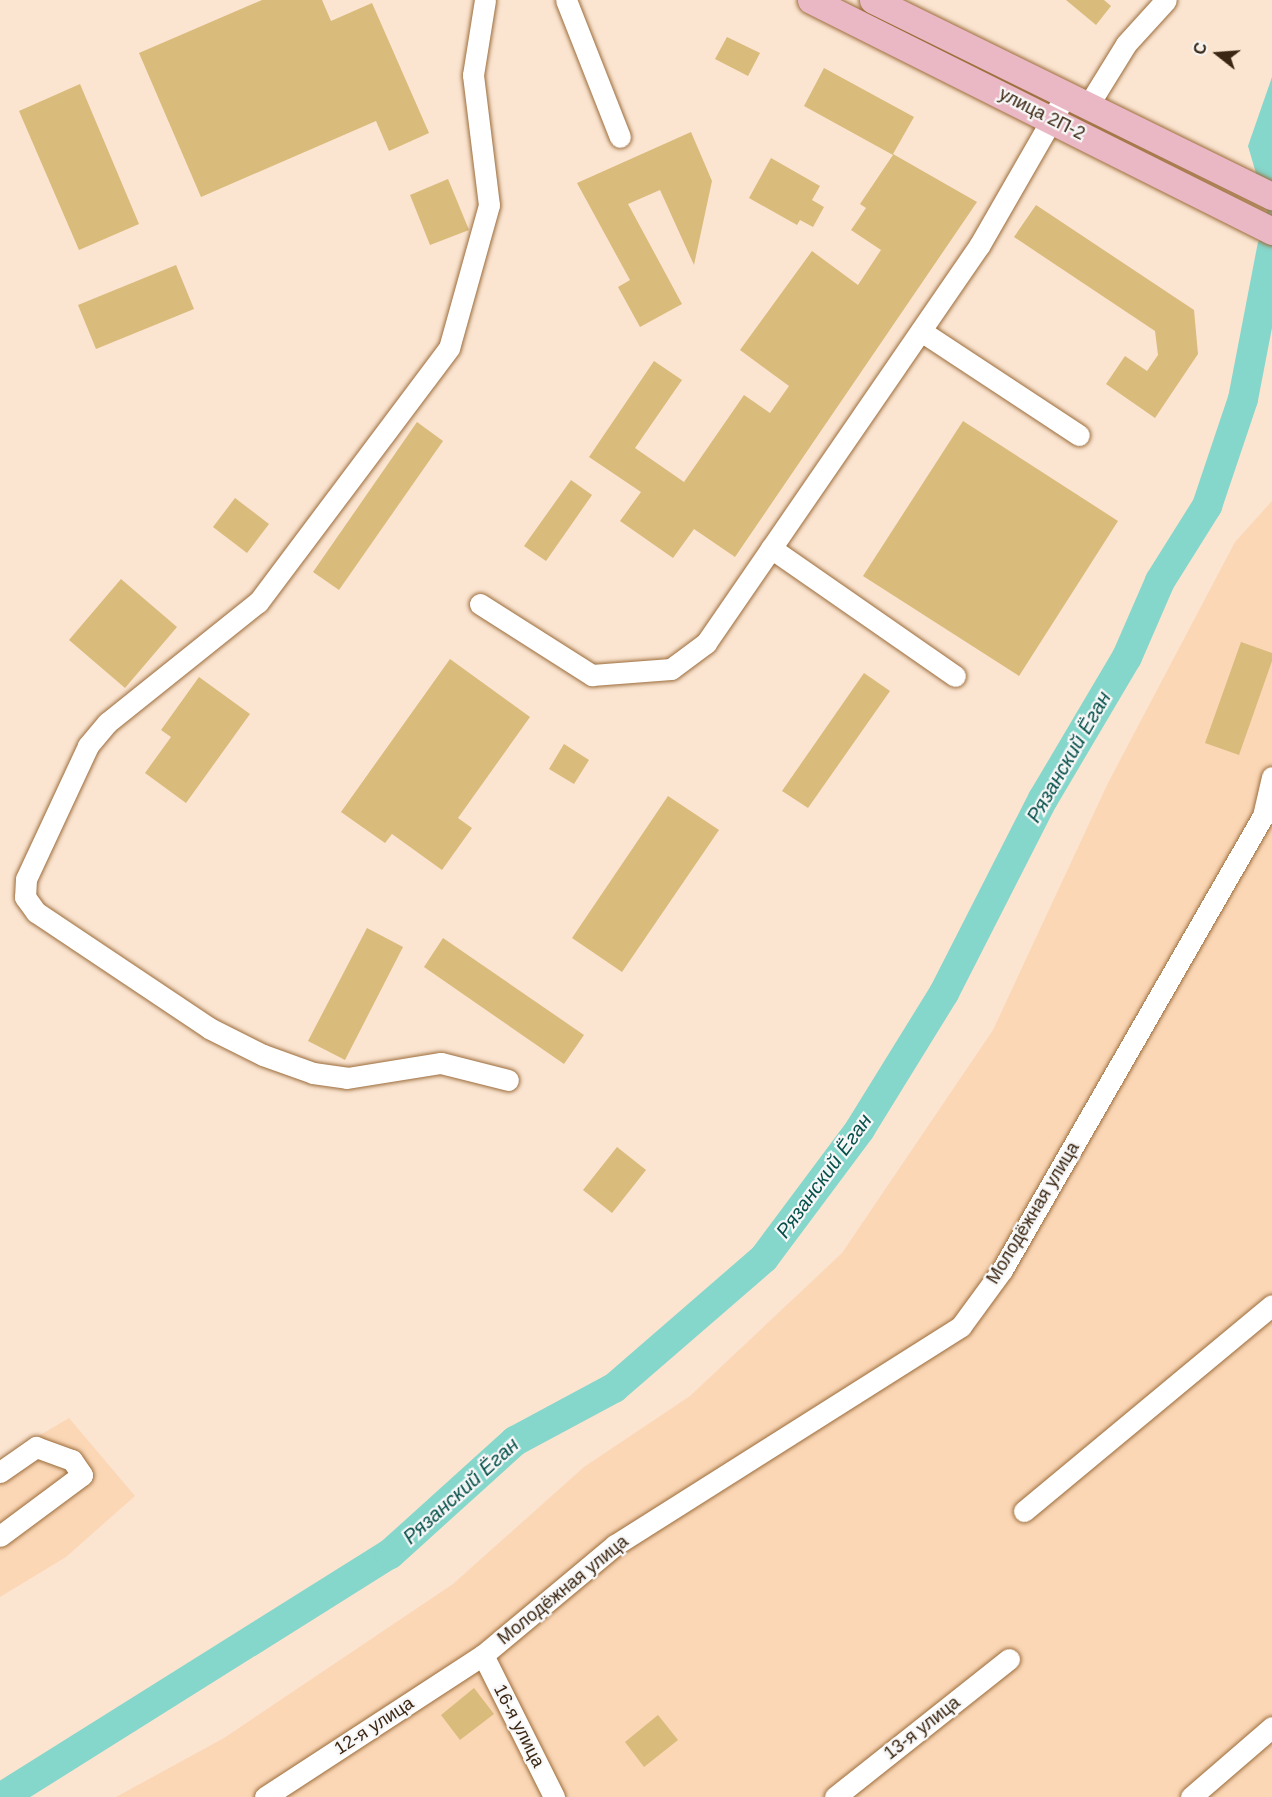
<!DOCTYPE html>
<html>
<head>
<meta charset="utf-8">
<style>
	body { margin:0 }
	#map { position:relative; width:1272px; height:1797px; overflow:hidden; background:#fbe5d1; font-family:Arial,sans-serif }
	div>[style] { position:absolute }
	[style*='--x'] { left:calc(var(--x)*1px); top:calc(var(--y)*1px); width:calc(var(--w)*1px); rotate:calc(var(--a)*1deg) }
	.built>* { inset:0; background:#fbd7b6 }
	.water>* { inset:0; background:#85d6cb }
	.river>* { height:30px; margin:-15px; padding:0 15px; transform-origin:15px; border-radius:15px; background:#85d6cb }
	.building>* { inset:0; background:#d9bb7b }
	.roads { filter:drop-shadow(0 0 2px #9b6c3b) drop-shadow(0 0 2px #9b6c3b) }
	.minor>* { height:21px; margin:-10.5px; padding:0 10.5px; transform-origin:10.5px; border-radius:10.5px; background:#fff }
	.major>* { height:27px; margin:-13.5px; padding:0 13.5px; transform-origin:13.5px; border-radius:13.5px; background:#eab8c4 }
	span { translate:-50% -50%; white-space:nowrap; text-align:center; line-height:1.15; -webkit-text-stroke:4.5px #f7f7f7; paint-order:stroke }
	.street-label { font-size:18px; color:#3a2612 }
	.water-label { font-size:20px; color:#05504a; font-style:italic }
	.north { position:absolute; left:1188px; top:24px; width:60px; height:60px; -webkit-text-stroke:4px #f7f7f7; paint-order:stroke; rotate:287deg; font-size:16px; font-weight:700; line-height:24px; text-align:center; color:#3a2612 }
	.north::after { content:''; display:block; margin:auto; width:21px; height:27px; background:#3a2612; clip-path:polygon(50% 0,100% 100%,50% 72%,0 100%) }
</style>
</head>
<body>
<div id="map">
	<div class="built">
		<div style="clip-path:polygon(1272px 501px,1272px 1797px,116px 1797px,224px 1738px,453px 1584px,584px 1467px,690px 1396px,842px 1253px,993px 1030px,1108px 783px,1235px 542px)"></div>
		<div style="clip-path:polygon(69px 1418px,135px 1496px,66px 1557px,0 1597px,0 1459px)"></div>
	</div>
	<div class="water">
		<div style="clip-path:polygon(1272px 77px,1272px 315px,1271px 324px,1251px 316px,1267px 211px,1248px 146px)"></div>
	</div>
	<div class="river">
		<div style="--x:2;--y:1797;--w:458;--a:-32.1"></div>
		<div style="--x:390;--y:1554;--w:169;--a:-42.1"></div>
		<div style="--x:515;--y:1441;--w:112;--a:-28.2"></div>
		<div style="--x:614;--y:1388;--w:198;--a:-40.9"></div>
		<div style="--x:764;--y:1258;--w:161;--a:-53.3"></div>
		<div style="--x:860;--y:1129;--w:160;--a:-58.3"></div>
		<div style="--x:944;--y:993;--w:218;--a:-63"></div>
		<div style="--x:1043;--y:799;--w:165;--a:-59.4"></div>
		<div style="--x:1127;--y:657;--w:83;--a:-66.5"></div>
		<div style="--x:1160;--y:581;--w:89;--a:-57.9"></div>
		<div style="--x:1207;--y:506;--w:113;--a:-71.4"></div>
		<div style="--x:1243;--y:399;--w:154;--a:-79.1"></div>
	</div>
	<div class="building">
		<div style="clip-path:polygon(262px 0,322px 0,331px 21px,372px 3px,429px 133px,389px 151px,376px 121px,201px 197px,139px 53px)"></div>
		<div style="clip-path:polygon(1066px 0,1104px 0,1111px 6px,1096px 25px)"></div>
		<div style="clip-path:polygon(727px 37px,760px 53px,748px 76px,715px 59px)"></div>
		<div style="clip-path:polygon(824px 68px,914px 117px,893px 154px,977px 202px,735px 557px,694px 529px,673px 558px,620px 521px,641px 492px,589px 457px,654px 361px,682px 380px,635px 448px,684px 482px,744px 395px,770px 413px,789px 386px,740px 350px,812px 251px,858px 285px,881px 250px,851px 230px,866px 208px,860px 204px,893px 155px,804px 106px)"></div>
		<div style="clip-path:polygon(80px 84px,139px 224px,79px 250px,19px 111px)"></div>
		<div style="clip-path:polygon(691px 132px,712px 181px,694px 265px,660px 190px,628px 204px,682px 304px,640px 327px,618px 287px,630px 280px,577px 183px)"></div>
		<div style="clip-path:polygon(771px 158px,820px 186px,812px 200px,824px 207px,813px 227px,800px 220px,797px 225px,749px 198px)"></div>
		<div style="clip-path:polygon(448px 179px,469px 230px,430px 245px,410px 195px)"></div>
		<div style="clip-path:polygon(1036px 205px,1194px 310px,1198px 354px,1155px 418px,1106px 384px,1125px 356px,1147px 371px,1158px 355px,1155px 331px,1014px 237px)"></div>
		<div style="clip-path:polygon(176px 265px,194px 309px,96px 349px,78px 305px)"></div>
		<div style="clip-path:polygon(963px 421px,1118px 521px,1019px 676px,863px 576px)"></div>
		<div style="clip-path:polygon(417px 422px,443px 441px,339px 590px,313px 572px)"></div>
		<div style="clip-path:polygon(571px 480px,592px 495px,546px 561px,524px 546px)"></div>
		<div style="clip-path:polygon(235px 498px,269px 524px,247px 553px,213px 527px)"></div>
		<div style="clip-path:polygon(121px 579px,177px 627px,125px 688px,69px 640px)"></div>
		<div style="clip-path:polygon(1241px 642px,1272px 653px,1272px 661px,1239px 755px,1205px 743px)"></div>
		<div style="clip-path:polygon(450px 659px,530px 717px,458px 818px,472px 828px,442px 870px,392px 834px,385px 843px,341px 812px)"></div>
		<div style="clip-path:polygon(864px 673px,890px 691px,808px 808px,782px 791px)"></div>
		<div style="clip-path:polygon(199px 677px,250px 714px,186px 803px,145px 773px,171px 737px,161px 730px)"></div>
		<div style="clip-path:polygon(564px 744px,589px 760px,574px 784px,549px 769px)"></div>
		<div style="clip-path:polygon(668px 796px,719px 830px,622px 972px,572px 938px)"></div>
		<div style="clip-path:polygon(367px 928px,403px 947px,345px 1060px,308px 1041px)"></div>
		<div style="clip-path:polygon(443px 938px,584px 1035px,564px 1064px,424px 967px)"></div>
		<div style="clip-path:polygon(617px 1147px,646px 1170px,612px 1213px,583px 1190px)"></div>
		<div style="clip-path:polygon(474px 1688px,494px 1714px,460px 1740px,441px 1715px)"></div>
		<div style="clip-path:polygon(658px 1715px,678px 1740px,644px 1767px,625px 1742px)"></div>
	</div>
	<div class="roads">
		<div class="minor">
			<div style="--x:485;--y:0;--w:76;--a:99.1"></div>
			<div style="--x:473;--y:75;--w:131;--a:83"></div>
			<div style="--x:489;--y:205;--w:148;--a:105.6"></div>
			<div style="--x:449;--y:348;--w:318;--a:126.9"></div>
			<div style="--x:258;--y:602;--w:193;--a:141.3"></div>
			<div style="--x:107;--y:723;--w:30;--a:130"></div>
			<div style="--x:88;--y:746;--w:147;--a:115"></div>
			<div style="--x:26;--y:879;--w:18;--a:93"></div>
			<div style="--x:25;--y:897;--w:19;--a:54"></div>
			<div style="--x:36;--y:912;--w:208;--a:33.8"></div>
			<div style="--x:209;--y:1028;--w:60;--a:26.6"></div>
			<div style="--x:263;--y:1055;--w:53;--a:19.8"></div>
			<div style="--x:313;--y:1073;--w:34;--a:8"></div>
			<div style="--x:347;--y:1078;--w:95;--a:-9.1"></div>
			<div style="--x:441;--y:1063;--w:69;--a:14.2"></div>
			<div style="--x:566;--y:0;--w:147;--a:68.5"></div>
			<div style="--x:1089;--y:104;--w:70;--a:-58.3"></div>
			<div style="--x:1126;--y:44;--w:59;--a:-47.7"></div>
			<div style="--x:921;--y:331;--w:189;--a:33.4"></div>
			<div style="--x:771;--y:548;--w:224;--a:34.8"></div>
			<div style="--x:480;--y:604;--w:133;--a:32.4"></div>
			<div style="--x:592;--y:675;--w:79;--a:-4.3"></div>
			<div style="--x:671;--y:669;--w:44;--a:-36.6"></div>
			<div style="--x:706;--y:643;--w:482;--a:-55.5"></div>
			<div style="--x:979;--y:246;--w:160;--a:-60.1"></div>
			<div style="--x:0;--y:1472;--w:44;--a:-34.8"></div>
			<div style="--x:36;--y:1447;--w:38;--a:20"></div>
			<div style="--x:72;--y:1460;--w:18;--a:56"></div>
			<div style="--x:82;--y:1475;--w:102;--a:143.4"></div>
			<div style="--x:1024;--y:1511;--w:322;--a:-39.7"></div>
			<div style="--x:483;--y:1655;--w:159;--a:63.4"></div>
			<div style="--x:265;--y:1797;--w:260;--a:-33.1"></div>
			<div style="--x:483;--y:1655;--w:172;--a:-39.8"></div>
			<div style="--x:615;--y:1545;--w:409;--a:-32.3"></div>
			<div style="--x:961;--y:1326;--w:69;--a:-53.8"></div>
			<div style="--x:1002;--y:1270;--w:524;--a:-60.11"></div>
			<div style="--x:1263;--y:816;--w:40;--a:-77"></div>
			<div style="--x:835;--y:1797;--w:222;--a:-38.4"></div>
			<div style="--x:1191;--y:1797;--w:107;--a:-40.8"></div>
		</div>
		<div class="major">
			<div style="--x:811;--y:0;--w:516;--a:26.61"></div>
			<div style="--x:873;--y:0;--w:445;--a:26.2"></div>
		</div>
	</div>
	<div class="street-label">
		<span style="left:1042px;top:114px;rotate:27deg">улица 2П-2</span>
		<span style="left:1033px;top:1213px;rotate:-59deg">Молодёжная улица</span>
		<span style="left:563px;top:1590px;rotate:-39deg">Молодёжная улица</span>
		<span style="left:374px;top:1726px;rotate:-33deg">12-я улица</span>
		<span style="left:519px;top:1726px;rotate:63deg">16-я улица</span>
		<span style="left:922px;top:1728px;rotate:-38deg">13-я улица</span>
	</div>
	<div class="water-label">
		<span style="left:1069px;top:757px;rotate:-60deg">Рязанский Ёган</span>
		<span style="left:824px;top:1176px;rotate:-54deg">Рязанский Ёган</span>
		<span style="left:461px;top:1491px;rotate:-42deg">Рязанский Ёган</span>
	</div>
	<div class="north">С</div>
</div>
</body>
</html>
